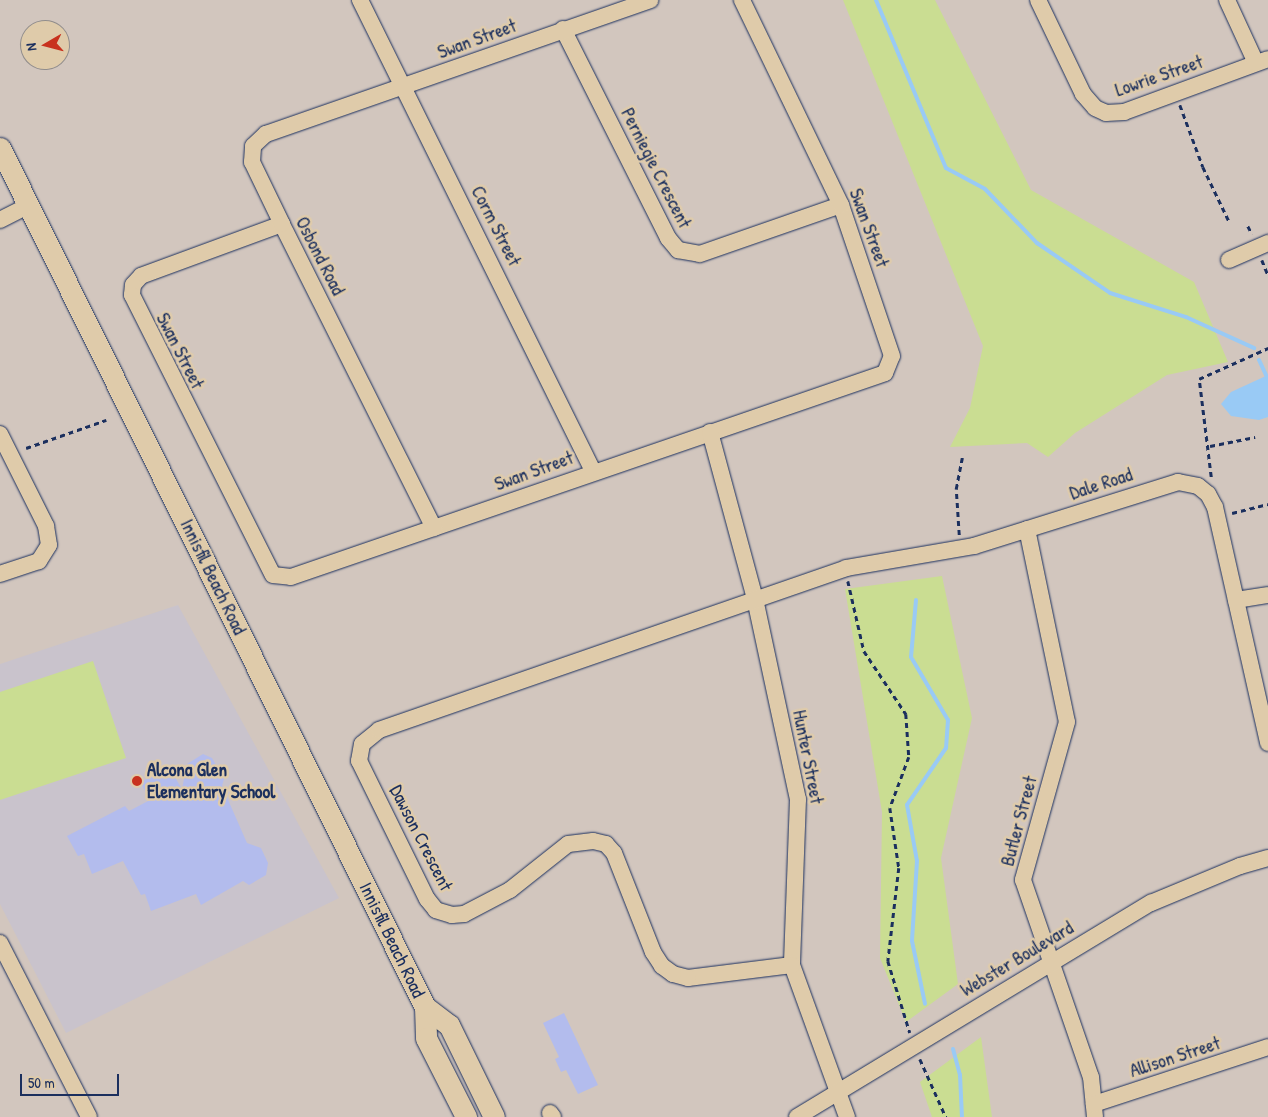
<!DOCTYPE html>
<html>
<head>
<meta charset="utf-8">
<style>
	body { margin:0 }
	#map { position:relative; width:1268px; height:1117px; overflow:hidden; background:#d2c6be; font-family:"Patrick Hand",sans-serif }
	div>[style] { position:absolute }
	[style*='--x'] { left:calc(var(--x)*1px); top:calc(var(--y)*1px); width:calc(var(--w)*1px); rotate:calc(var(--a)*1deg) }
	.built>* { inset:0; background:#c9c3cc }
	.green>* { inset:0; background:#cadd92 }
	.water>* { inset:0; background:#99caf5 }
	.stream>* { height:4px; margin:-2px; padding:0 2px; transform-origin:2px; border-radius:2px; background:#99caf5 }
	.building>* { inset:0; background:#b3bced }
	.path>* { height:2.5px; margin-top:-1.25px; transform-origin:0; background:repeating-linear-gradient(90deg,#1b2f5e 0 5px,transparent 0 9px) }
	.roads { filter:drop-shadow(0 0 1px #1b2f5e) drop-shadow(0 0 1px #1b2f5e) }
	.minor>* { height:16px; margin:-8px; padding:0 8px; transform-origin:8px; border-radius:8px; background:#dfcbaa }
	.major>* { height:21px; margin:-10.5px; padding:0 10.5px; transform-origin:10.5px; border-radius:10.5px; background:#dfcbaa }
	.dots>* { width:14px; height:14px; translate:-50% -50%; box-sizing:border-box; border:2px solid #dfcbaa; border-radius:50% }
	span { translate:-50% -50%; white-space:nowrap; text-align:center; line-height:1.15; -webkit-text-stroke:5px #dfcbaa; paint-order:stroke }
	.street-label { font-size:19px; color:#1b2f5e }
	.poi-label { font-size:19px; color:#1b2f5e; font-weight:700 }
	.left { translate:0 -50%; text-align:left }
	.north { position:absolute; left:20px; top:20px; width:50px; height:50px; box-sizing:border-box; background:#dfcbaa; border:1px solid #918d8c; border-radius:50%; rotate:262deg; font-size:14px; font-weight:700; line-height:20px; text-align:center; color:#1b2f5e }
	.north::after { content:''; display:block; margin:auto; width:18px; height:22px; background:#c8321e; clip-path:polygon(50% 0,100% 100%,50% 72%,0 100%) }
	.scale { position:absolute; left:20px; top:1074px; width:99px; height:22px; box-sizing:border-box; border:2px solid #1b2f5e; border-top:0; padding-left:6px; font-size:15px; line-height:18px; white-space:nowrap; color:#1b2f5e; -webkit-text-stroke:4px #dfcbaa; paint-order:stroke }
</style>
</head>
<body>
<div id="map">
	<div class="built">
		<div style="clip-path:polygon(178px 605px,339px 898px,66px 1033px,0 904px,0 664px)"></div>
	</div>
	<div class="green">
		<div style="clip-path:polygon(843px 0,935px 0,1031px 190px,1194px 282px,1228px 362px,1167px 375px,1075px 433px,1048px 457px,1027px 443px,950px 447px,970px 408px,983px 346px)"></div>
		<div style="clip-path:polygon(942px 576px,972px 718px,941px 858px,958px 984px,906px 1022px,880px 958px,882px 812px,845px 589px)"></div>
		<div style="clip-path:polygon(93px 661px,126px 758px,0 800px,0 692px)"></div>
		<div style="clip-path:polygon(981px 1037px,992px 1117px,932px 1117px,920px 1082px)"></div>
	</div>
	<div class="water">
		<div style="clip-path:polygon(1268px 375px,1268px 417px,1259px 420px,1231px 416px,1221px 404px,1231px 392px)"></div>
	</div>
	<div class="stream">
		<div style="--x:876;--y:0;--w:182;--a:67.4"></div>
		<div style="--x:946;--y:168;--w:44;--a:28.3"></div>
		<div style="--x:985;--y:189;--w:75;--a:46.1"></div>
		<div style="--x:1037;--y:243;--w:88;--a:34.4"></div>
		<div style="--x:1110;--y:293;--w:80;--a:17.5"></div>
		<div style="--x:1186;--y:317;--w:75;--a:24.5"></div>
		<div style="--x:1259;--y:360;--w:21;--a:65"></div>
		<div style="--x:916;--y:600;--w:57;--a:95"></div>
		<div style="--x:911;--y:657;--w:73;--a:59.6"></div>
		<div style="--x:948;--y:720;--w:28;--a:94"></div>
		<div style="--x:946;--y:748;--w:69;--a:124.4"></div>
		<div style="--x:907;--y:805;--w:57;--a:79.9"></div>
		<div style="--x:917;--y:861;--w:80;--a:93.6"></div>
		<div style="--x:912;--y:941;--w:64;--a:78.3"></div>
		<div style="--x:953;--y:1049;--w:27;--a:75"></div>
		<div style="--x:960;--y:1075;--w:42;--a:87.3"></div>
	</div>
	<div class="building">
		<div style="clip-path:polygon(203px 754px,212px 758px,224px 779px,222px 786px,247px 843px,261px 848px,268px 863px,266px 875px,249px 885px,243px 881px,201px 905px,196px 894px,151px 911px,145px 894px,141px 895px,123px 861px,92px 874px,84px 854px,78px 856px,67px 836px,125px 806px,129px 811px,150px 800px,140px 782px,170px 769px,182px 789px,187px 764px)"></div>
		<div style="clip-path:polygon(564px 1013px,598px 1085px,578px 1094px,566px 1070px,561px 1072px,555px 1059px,559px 1057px,543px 1023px)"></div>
	</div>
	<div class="path">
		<div style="--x:1180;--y:105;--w:66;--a:69.6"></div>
		<div style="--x:1203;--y:167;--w:62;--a:64.3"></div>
		<div style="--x:1248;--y:226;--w:9;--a:63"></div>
		<div style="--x:1262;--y:260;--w:16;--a:68"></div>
		<div style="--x:1210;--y:446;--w:46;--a:-11.3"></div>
		<div style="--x:26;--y:448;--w:85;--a:-19.3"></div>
		<div style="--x:1211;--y:477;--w:99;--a:-97"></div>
		<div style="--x:1199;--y:379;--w:76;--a:-24.2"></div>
		<div style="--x:1232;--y:513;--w:37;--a:-14"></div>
		<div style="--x:959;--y:535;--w:46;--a:-93.7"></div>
		<div style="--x:956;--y:489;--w:32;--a:-79"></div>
		<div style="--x:848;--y:581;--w:72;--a:77.1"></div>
		<div style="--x:864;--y:651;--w:76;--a:56.3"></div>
		<div style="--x:906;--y:714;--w:43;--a:86"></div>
		<div style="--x:909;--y:757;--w:54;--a:110.4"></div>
		<div style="--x:890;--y:808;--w:61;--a:81.5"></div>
		<div style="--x:899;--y:868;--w:94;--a:96.7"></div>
		<div style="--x:888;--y:961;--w:75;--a:73"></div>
		<div style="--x:920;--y:1059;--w:64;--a:65.9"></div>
	</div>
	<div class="roads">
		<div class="minor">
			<div style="--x:360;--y:0;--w:525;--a:63.68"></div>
			<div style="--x:1038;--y:0;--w:104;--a:64.4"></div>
			<div style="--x:1083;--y:94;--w:18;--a:49"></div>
			<div style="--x:1095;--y:108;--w:12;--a:24"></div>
			<div style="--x:1106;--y:113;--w:18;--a:-3"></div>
			<div style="--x:1124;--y:112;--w:153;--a:-20.2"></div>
			<div style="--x:1227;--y:0;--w:69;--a:65.3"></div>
			<div style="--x:563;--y:29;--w:234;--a:63.3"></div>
			<div style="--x:668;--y:238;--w:16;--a:50"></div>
			<div style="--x:678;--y:250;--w:22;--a:10"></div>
			<div style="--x:700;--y:254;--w:149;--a:-19.2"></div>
			<div style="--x:0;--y:220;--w:31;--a:-27"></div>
			<div style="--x:282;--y:224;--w:150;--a:159.8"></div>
			<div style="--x:141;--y:276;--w:12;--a:132"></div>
			<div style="--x:133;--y:285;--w:10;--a:96"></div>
			<div style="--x:132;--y:295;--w:313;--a:63.3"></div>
			<div style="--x:273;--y:575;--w:18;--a:6"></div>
			<div style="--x:291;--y:577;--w:628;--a:-18.95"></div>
			<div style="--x:885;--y:373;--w:18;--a:-68"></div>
			<div style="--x:892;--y:356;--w:159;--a:-108.7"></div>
			<div style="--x:841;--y:205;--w:228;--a:-115.8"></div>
			<div style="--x:1229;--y:260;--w:43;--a:-23.6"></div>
			<div style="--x:710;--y:432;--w:173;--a:74.9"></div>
			<div style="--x:755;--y:599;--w:205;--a:77.9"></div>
			<div style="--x:798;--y:799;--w:166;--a:92.1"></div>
			<div style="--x:792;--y:965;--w:162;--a:70.1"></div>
			<div style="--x:0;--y:434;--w:103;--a:63.4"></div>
			<div style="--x:46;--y:526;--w:19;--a:81"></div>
			<div style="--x:49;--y:545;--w:19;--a:122"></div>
			<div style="--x:39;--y:561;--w:41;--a:161.6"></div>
			<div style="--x:434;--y:528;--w:340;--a:-116.6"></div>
			<div style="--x:282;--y:224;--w:69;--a:-115.8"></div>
			<div style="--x:252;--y:162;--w:16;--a:-86"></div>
			<div style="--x:253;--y:146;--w:18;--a:-43"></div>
			<div style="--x:266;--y:134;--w:407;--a:-19.2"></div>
			<div style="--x:1027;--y:529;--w:197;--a:78.3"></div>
			<div style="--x:1067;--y:722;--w:164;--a:105.6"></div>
			<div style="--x:1023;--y:880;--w:208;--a:71"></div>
			<div style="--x:1091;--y:1077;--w:40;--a:84.3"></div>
			<div style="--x:1236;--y:600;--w:32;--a:-9"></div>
			<div style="--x:0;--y:943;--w:195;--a:62.9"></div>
			<div style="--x:792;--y:965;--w:105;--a:172.9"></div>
			<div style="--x:688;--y:978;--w:16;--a:-165"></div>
			<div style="--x:673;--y:974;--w:14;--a:-144"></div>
			<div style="--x:662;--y:966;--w:17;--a:-123"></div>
			<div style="--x:653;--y:952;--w:106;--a:-111.5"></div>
			<div style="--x:614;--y:853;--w:12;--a:-132"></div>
			<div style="--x:606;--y:844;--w:13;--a:-167"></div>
			<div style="--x:593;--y:841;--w:25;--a:173"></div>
			<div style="--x:568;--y:844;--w:74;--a:141.6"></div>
			<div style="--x:510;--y:890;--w:52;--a:152.4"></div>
			<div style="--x:464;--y:914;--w:12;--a:175"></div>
			<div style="--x:452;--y:915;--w:17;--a:-163"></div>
			<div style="--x:436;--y:910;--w:14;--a:-129"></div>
			<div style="--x:427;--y:899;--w:154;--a:-116.2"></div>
			<div style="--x:359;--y:761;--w:17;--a:-80"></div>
			<div style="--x:362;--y:744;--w:22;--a:-39"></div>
			<div style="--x:379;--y:730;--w:494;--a:-19.1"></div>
			<div style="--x:846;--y:568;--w:130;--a:-9.8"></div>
			<div style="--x:974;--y:546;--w:214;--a:-17.4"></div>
			<div style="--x:1178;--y:482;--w:20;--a:11"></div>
			<div style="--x:1198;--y:486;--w:13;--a:39"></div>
			<div style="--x:1208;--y:494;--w:15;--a:62"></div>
			<div style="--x:1215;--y:507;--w:242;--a:77.3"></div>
			<div style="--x:1094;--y:1104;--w:183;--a:-18.1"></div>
			<div style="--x:550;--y:1113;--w:5;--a:53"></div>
			<div style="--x:797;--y:1117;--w:414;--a:-31.2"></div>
			<div style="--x:1151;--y:903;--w:96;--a:-22.6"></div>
			<div style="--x:1240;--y:866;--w:29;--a:-16"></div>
		</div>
		<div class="major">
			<div style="--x:0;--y:148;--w:958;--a:63.68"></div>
			<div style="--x:425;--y:1007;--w:31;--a:88"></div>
			<div style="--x:426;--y:1038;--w:89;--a:63.1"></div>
			<div style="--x:425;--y:1007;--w:30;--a:37"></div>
			<div style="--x:449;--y:1025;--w:102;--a:63.9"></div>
		</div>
	</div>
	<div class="dots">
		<div style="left:137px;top:781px;background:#c8321e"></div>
	</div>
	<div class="street-label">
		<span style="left:477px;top:39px;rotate:-20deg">Swan Street</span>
		<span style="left:1159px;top:76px;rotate:-19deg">Lowrie Street</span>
		<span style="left:656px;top:168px;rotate:63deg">Perniegie Crescent</span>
		<span style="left:496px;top:226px;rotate:63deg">Corm Street</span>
		<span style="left:869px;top:228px;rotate:70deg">Swan Street</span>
		<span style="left:320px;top:256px;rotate:63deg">Osbond Road</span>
		<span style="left:180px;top:351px;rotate:63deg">Swan Street</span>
		<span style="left:534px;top:471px;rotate:-20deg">Swan Street</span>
		<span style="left:1101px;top:484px;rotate:-18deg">Dale Road</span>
		<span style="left:213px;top:577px;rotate:64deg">Innisfil Beach Road</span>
		<span style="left:808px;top:757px;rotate:79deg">Hunter Street</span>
		<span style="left:1019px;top:821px;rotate:-75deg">Butler Street</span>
		<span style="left:421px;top:838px;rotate:63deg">Dawson Crescent</span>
		<span style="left:392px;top:940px;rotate:64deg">Innisfil Beach Road</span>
		<span style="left:1017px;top:959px;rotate:-31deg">Webster Boulevard</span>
		<span style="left:1175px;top:1057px;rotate:-18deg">Allison Street</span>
	</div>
	<div class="poi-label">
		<span class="left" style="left:147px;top:781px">Alcona Glen<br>Elementary School</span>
	</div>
	<div class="north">N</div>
	<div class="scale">50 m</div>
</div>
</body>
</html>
